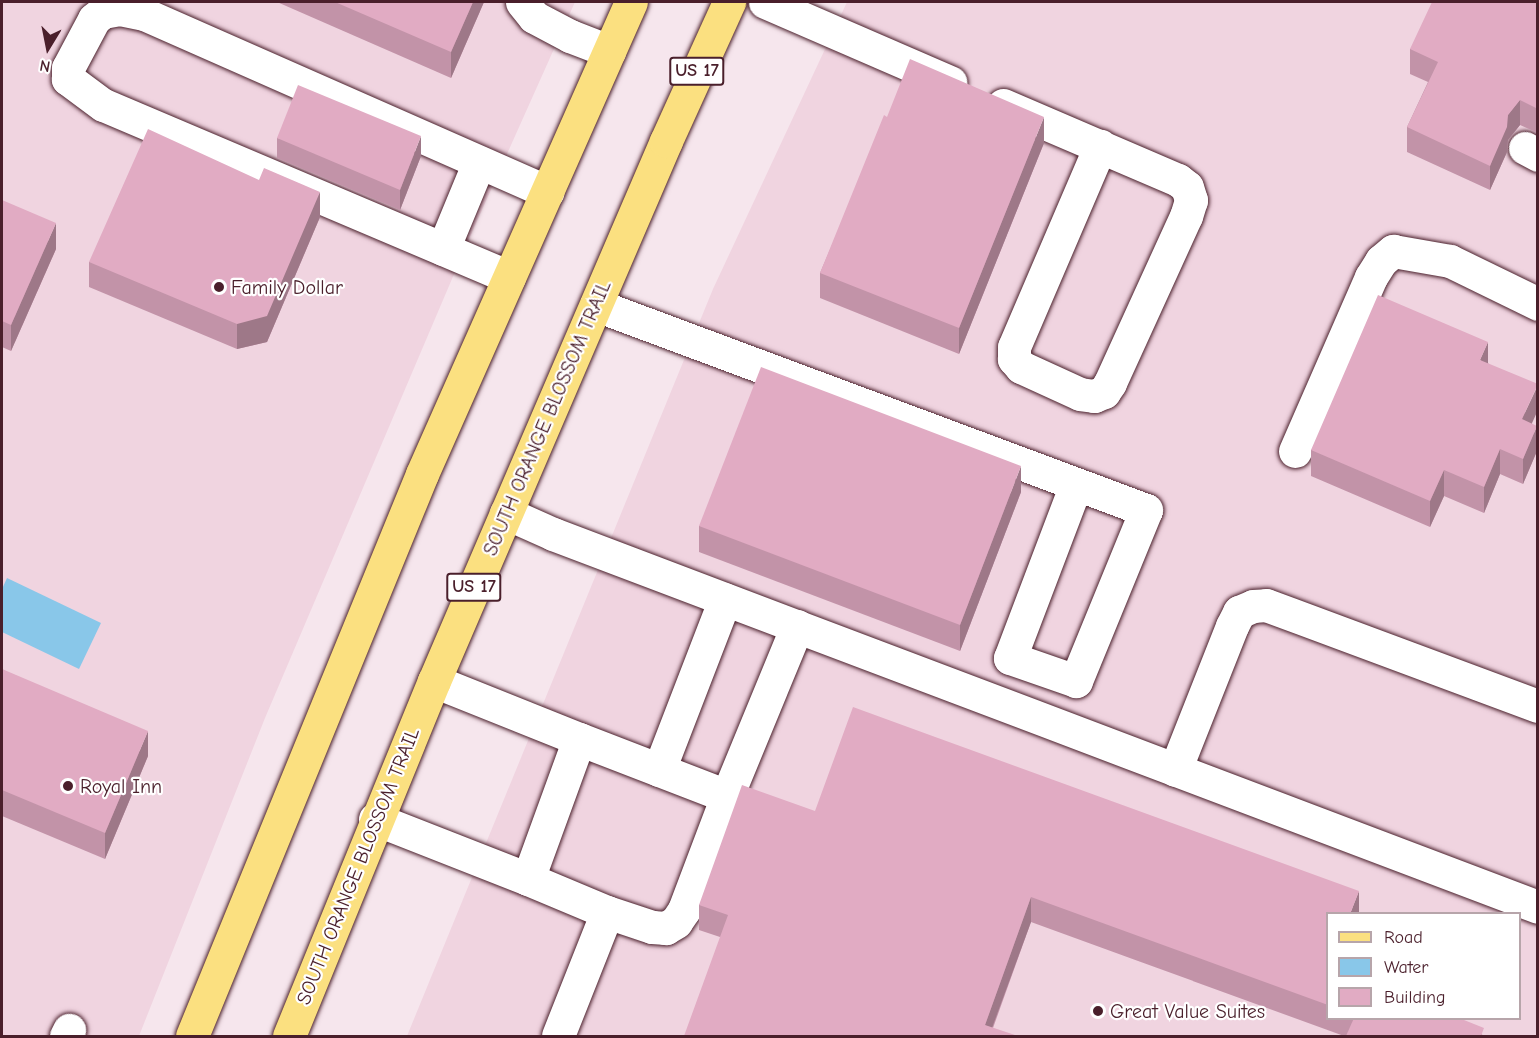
<!DOCTYPE html>
<html>
<head>
<meta charset="utf-8">
<style>
	body { margin:0 }
	#map { position:relative; width:1539px; height:1038px; overflow:hidden; background:#f6e6ed; font-family:"Comic Neue",sans-serif }
	div>[style] { position:absolute }
	[style*='--x'] { left:calc(var(--x)*1px); top:calc(var(--y)*1px); width:calc(var(--w)*1px); rotate:calc(var(--a)*1deg) }
	.built>* { inset:0; background:#f0d4e0 }
	.water>* { inset:0; background:#89c7e9 }
	.roads { filter:drop-shadow(0 0 2px #4a1f2b) drop-shadow(0 0 2px #4a1f2b) }
	.minor>* { height:33px; margin:-16.5px; padding:0 16.5px; transform-origin:16.5px; border-radius:16.5px; background:#fff }
	.major>* { height:33px; margin:-16.5px; padding:0 16.5px; transform-origin:16.5px; border-radius:16.5px; background:#fbe080 }
	.wall>* { inset:0; background:#c293a8 }
	.shaded-wall>* { inset:0; background:#9e7888 }
	.building>* { inset:0; background:#e1abc3 }
	.dots>* { width:16px; height:16px; translate:-50% -50%; box-sizing:border-box; border:3px solid #fff; border-radius:50% }
	span { translate:-50% -50%; white-space:nowrap; text-align:center; line-height:1.15; -webkit-text-stroke:4.5px #fff; paint-order:stroke }
	.shield-label span { padding:2px 4px; background:#fff; border:2px solid; border-radius:4px; -webkit-text-stroke-width:0 }
	.shield-label { font-size:18px; color:#4a1f2b; font-weight:700 }
	.poi-label { font-size:20px; color:#4a1f2b }
	.left { translate:0 -50%; text-align:left }
	.street-label { font-size:20px; color:#4a1f2b }
	.frame { position:absolute; inset:0; border:3px solid #4a1f2b; pointer-events:none }
	.legend { position:absolute; left:1326px; top:912px; width:195px; height:108px; box-sizing:border-box; background:#fff; border:2px solid #b7a5aa; margin:0; padding:8px 10px; list-style:none; font-size:18px; color:#4a1f2b }
	.legend li { display:flex; align-items:center; gap:12px; height:30px }
	.legend b { width:30px; border:2px solid #b7a5aa }
	.north { position:absolute; left:18px; top:18px; width:60px; height:60px; -webkit-text-stroke:4px #fff; paint-order:stroke; rotate:190deg; font-size:16px; font-weight:700; line-height:24px; text-align:center; color:#4a1f2b }
	.north::after { content:''; display:block; margin:auto; width:21px; height:27px; background:#4a1f2b; clip-path:polygon(50% 0,100% 100%,50% 72%,0 100%) }
</style>
</head>
<body>
<div id="map">
	<div class="built">
		<div style="clip-path:polygon(2px 2px,575px 2px,469px 239px,265px 718px,139px 1036px,2px 1036px)"></div>
		<div style="clip-path:polygon(evenodd,847px 2px,1537px 2px,1537px 1036px,407px 1036px,713px 289px,847px 2px,1328px 914px,1520px 914px,1520px 1018px,1328px 1018px,1328px 914px)"></div>
	</div>
	<div class="water">
		<div style="clip-path:polygon(7px 578px,101px 623px,79px 669px,2px 632px,2px 589px)"></div>
	</div>
	<div class="roads">
		<div class="minor">
			<div style="--x:522;--y:2;--w:19;--a:51"></div>
			<div style="--x:534;--y:17;--w:41;--a:27.8"></div>
			<div style="--x:570;--y:36;--w:42;--a:21"></div>
			<div style="--x:765;--y:2;--w:202;--a:23.4"></div>
			<div style="--x:1003;--y:105;--w:190;--a:23.2"></div>
			<div style="--x:1178;--y:180;--w:11;--a:38"></div>
			<div style="--x:1187;--y:187;--w:14;--a:73"></div>
			<div style="--x:1191;--y:200;--w:17;--a:107"></div>
			<div style="--x:1186;--y:216;--w:183;--a:114.5"></div>
			<div style="--x:1110;--y:383;--w:11;--a:124"></div>
			<div style="--x:1104;--y:392;--w:11;--a:158"></div>
			<div style="--x:1094;--y:396;--w:14;--a:-172"></div>
			<div style="--x:1080;--y:394;--w:65;--a:-155.4"></div>
			<div style="--x:1021;--y:367;--w:11;--a:-131"></div>
			<div style="--x:1014;--y:359;--w:12;--a:-90"></div>
			<div style="--x:1014;--y:347;--w:219;--a:-66.8"></div>
			<div style="--x:1525;--y:148;--w:15;--a:28"></div>
			<div style="--x:443;--y:249;--w:94;--a:-67.5"></div>
			<div style="--x:509;--y:277;--w:441;--a:-157"></div>
			<div style="--x:103;--y:105;--w:44;--a:-143.4"></div>
			<div style="--x:68;--y:79;--w:11;--a:-90"></div>
			<div style="--x:68;--y:68;--w:55;--a:-62"></div>
			<div style="--x:94;--y:19;--w:11;--a:-38"></div>
			<div style="--x:103;--y:12;--w:17;--a:-10"></div>
			<div style="--x:120;--y:9;--w:25;--a:12"></div>
			<div style="--x:144;--y:14;--w:441;--a:23.8"></div>
			<div style="--x:596;--y:305;--w:587;--a:20.44"></div>
			<div style="--x:1146;--y:510;--w:185;--a:112.3"></div>
			<div style="--x:1076;--y:681;--w:70;--a:-160.8"></div>
			<div style="--x:1010;--y:658;--w:186;--a:-69.2"></div>
			<div style="--x:1295;--y:451;--w:190;--a:-66.4"></div>
			<div style="--x:1371;--y:277;--w:19;--a:-58"></div>
			<div style="--x:1381;--y:261;--w:16;--a:-40"></div>
			<div style="--x:1393;--y:251;--w:58;--a:10"></div>
			<div style="--x:1450;--y:261;--w:98;--a:26"></div>
			<div style="--x:506;--y:513;--w:51;--a:24.1"></div>
			<div style="--x:553;--y:534;--w:1053;--a:20.74"></div>
			<div style="--x:434;--y:681;--w:156;--a:21.8"></div>
			<div style="--x:659;--y:770;--w:183;--a:-68.9"></div>
			<div style="--x:1175;--y:770;--w:155;--a:-68.4"></div>
			<div style="--x:1232;--y:626;--w:16;--a:-63"></div>
			<div style="--x:1239;--y:612;--w:15;--a:-23"></div>
			<div style="--x:1253;--y:606;--w:13;--a:-4"></div>
			<div style="--x:1266;--y:605;--w:290;--a:20.4"></div>
			<div style="--x:727;--y:796;--w:184;--a:-67.6"></div>
			<div style="--x:375;--y:819;--w:164;--a:21.4"></div>
			<div style="--x:528;--y:879;--w:149;--a:-70"></div>
			<div style="--x:579;--y:739;--w:159;--a:21.1"></div>
			<div style="--x:727;--y:796;--w:122;--a:110.7"></div>
			<div style="--x:684;--y:910;--w:14;--a:124"></div>
			<div style="--x:676;--y:922;--w:12;--a:149"></div>
			<div style="--x:666;--y:928;--w:14;--a:-176"></div>
			<div style="--x:652;--y:927;--w:47;--a:-161.6"></div>
			<div style="--x:607;--y:912;--w:133;--a:111.6"></div>
			<div style="--x:528;--y:879;--w:86;--a:22.7"></div>
			<div style="--x:66;--y:1036;--w:7;--a:-63"></div>
		</div>
		<div class="major">
			<div style="--x:192;--y:1036;--w:607;--a:-67.74"></div>
			<div style="--x:422;--y:474;--w:516;--a:-66.12"></div>
			<div style="--x:289;--y:1036;--w:383;--a:-67.8"></div>
			<div style="--x:434;--y:681;--w:588;--a:-66.75"></div>
			<div style="--x:666;--y:141;--w:153;--a:-65.6"></div>
		</div>
	</div>
	<div class="wall">
		<div style="clip-path:polygon(277px 2px,484px 2px,451px 78px)"></div>
		<div style="clip-path:polygon(1538px 2px,1538px 133px,1520px 125px,1508px 140px,1507px 152px,1490px 190px,1407px 152px,1407px 127px,1428px 82px,1410px 74px,1410px 49px)"></div>
		<div style="clip-path:polygon(887px 117px,1044px 143px,959px 354px,820px 298px,820px 273px)"></div>
		<div style="clip-path:polygon(277px 138px,421px 156px,400px 210px,277px 158px)"></div>
		<div style="clip-path:polygon(2px 200px,56px 249px,11px 351px,2px 347px)"></div>
		<div style="clip-path:polygon(320px 217px,267px 342px,237px 349px,89px 287px,89px 262px)"></div>
		<div style="clip-path:polygon(1488px 363px,1532px 423px,1537px 451px,1523px 484px,1500px 474px,1484px 513px,1444px 496px,1430px 527px,1311px 476px,1311px 450px)"></div>
		<div style="clip-path:polygon(1021px 492px,960px 651px,699px 552px,699px 526px)"></div>
		<div style="clip-path:polygon(2px 669px,148px 756px,105px 859px,2px 816px)"></div>
		<div style="clip-path:polygon(815px 811px,1359px 914px,1328px 914px,1328px 1018px,1459px 1018px,1484px 1036px,1344px 1036px,1031px 922px,993px 1028px,699px 930px,699px 905px)"></div>
	</div>
	<div class="shaded-wall">
		<div style="clip-path:polygon(473px 2px,484px 2px,451px 78px,451px 52px)"></div>
		<div style="clip-path:polygon(1520px 100px,1520px 125px,1508px 140px,1507px 152px,1490px 190px,1490px 166px,1508px 115px)"></div>
		<div style="clip-path:polygon(1044px 117px,1044px 143px,959px 354px,959px 328px)"></div>
		<div style="clip-path:polygon(421px 136px,421px 156px,400px 210px,400px 190px)"></div>
		<div style="clip-path:polygon(320px 192px,320px 217px,267px 342px,237px 349px,237px 324px)"></div>
		<div style="clip-path:polygon(56px 223px,56px 249px,11px 351px,11px 325px)"></div>
		<div style="clip-path:polygon(1488px 342px,1488px 367px,1480px 360px)"></div>
		<div style="clip-path:polygon(1538px 385px,1538px 410px,1522px 445px,1522px 419px)"></div>
		<div style="clip-path:polygon(1537px 426px,1537px 451px,1523px 484px,1523px 459px)"></div>
		<div style="clip-path:polygon(1500px 449px,1500px 474px,1484px 513px,1484px 487px)"></div>
		<div style="clip-path:polygon(1021px 466px,1021px 492px,960px 651px,960px 625px)"></div>
		<div style="clip-path:polygon(1444px 470px,1444px 496px,1430px 527px,1430px 501px)"></div>
		<div style="clip-path:polygon(148px 731px,148px 756px,105px 859px,105px 833px)"></div>
		<div style="clip-path:polygon(1359px 891px,1359px 914px,1350px 914px)"></div>
		<div style="clip-path:polygon(1031px 897px,1031px 922px,989px 1036px,985px 1025px)"></div>
	</div>
	<div class="building">
		<div style="clip-path:polygon(335px 2px,473px 2px,451px 52px)"></div>
		<div style="clip-path:polygon(1432px 2px,1538px 2px,1538px 109px,1520px 100px,1508px 115px,1507px 127px,1490px 166px,1407px 127px,1438px 62px,1410px 49px)"></div>
		<div style="clip-path:polygon(910px 59px,1044px 117px,959px 328px,820px 273px,884px 115px,887px 117px)"></div>
		<div style="clip-path:polygon(298px 85px,421px 136px,400px 190px,277px 138px)"></div>
		<div style="clip-path:polygon(148px 129px,259px 180px,264px 168px,320px 192px,267px 316px,237px 324px,89px 262px)"></div>
		<div style="clip-path:polygon(2px 200px,56px 223px,11px 325px,2px 321px)"></div>
		<div style="clip-path:polygon(1378px 295px,1488px 342px,1480px 360px,1538px 384px,1522px 419px,1537px 426px,1523px 459px,1500px 449px,1484px 487px,1444px 470px,1430px 501px,1311px 450px)"></div>
		<div style="clip-path:polygon(761px 367px,1021px 466px,960px 625px,699px 526px)"></div>
		<div style="clip-path:polygon(2px 669px,148px 731px,105px 833px,2px 790px)"></div>
		<div style="clip-path:polygon(853px 707px,1359px 891px,1350px 914px,1328px 914px,1328px 1005px,1031px 897px,985px 1025px,1018px 1036px,684px 1036px,728px 915px,699px 905px,742px 785px,815px 811px)"></div>
		<div style="clip-path:polygon(1354px 1018px,1459px 1018px,1484px 1028px,1481px 1036px,1346px 1036px)"></div>
	</div>
	<div class="dots">
		<div style="left:219px;top:287px;background:#4a1f2b"></div>
		<div style="left:68px;top:786px;background:#4a1f2b"></div>
		<div style="left:1098px;top:1011px;background:#4a1f2b"></div>
	</div>
	<div class="shield-label">
		<span style="left:697px;top:71px">US 17</span>
		<span style="left:474px;top:587px">US 17</span>
	</div>
	<div class="poi-label">
		<span class="left" style="left:231px;top:287px">Family Dollar</span>
		<span class="left" style="left:80px;top:786px">Royal Inn</span>
		<span class="left" style="left:1110px;top:1011px">Great Value Suites</span>
	</div>
	<div class="street-label">
		<span style="left:547px;top:418px;rotate:-67deg">SOUTH ORANGE BLOSSOM TRAIL</span>
		<span style="left:358px;top:866px;rotate:-68deg">SOUTH ORANGE BLOSSOM TRAIL</span>
	</div>
	<div class="frame"></div>
	<ul class="legend">
	<li><b style="height:8px;background:#fbe080"></b>Road</li>
	<li><b style="height:16px;background:#89c7e9"></b>Water</li>
	<li><b style="height:16px;background:#e1abc3"></b>Building</li>
	</ul>
	<div class="north">N</div>
</div>
</body>
</html>
